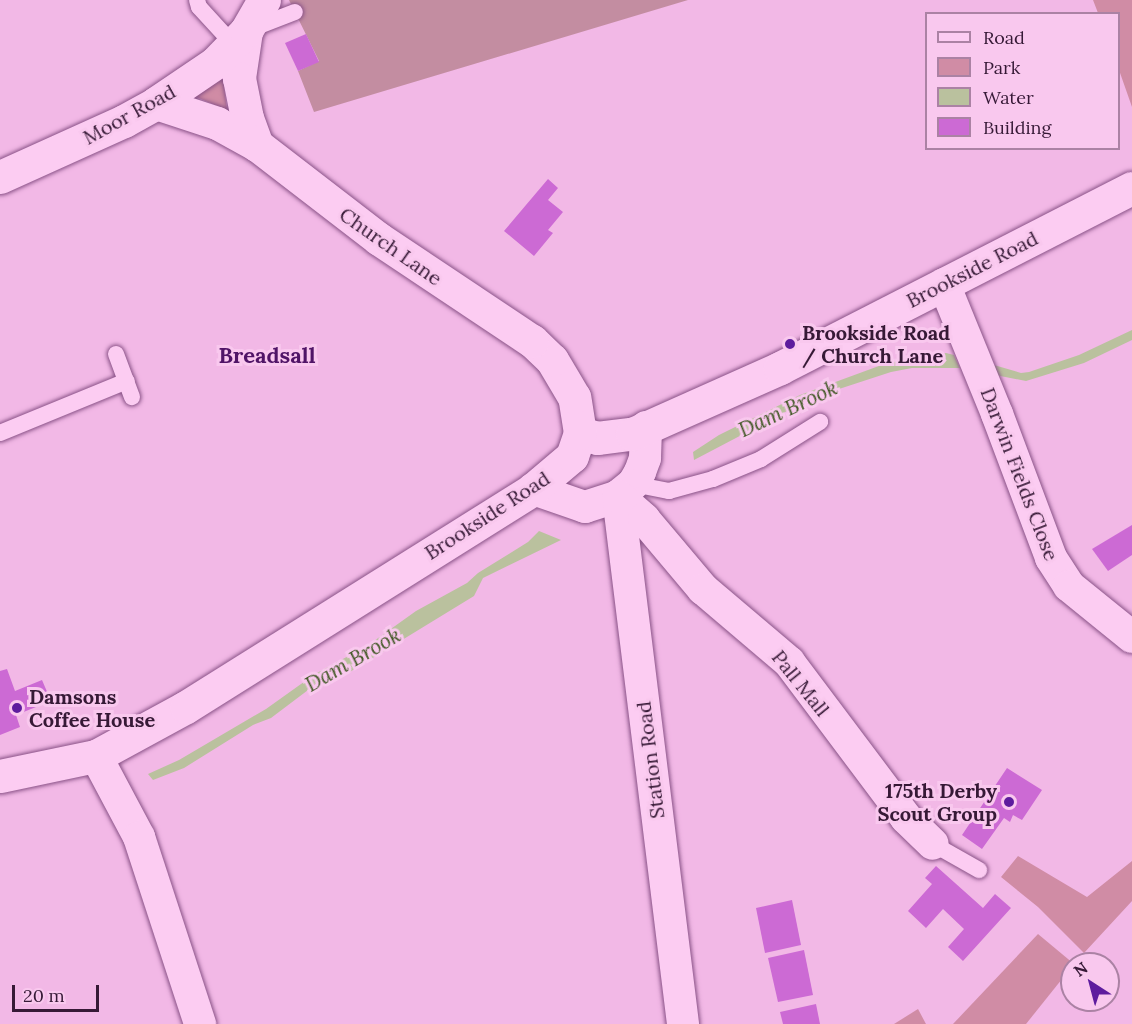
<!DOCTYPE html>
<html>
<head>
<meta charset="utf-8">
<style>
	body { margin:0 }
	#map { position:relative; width:1132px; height:1024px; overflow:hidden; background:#f2b8e6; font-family:Lora,serif }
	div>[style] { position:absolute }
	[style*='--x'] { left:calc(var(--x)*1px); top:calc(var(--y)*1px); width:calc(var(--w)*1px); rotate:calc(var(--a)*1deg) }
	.green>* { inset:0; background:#d08ca5 }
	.cemetery>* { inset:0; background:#c38da1 }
	.water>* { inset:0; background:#bac19e }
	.building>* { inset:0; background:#cc6ad4 }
	.roads { filter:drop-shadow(0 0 2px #895287) drop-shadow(0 0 2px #895287) }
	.lane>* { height:16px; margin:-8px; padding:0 8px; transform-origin:8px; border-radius:8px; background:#fcccf2 }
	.street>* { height:32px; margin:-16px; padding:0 16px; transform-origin:16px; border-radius:16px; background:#fcccf2 }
	.secondary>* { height:33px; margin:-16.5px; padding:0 16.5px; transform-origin:16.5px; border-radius:16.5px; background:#fcccf2 }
	.dots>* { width:16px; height:16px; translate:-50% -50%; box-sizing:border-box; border:3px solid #f9c8ee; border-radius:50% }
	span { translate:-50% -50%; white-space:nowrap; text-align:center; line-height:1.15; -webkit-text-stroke:6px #f9c8ee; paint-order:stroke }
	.street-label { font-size:20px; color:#361936 }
	.poi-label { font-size:20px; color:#361936; font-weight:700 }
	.left { translate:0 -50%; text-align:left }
	.right { translate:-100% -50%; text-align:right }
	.water-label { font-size:21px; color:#425826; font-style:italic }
	.quarter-label { font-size:22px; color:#501467; font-weight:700 }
	.legend { position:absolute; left:925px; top:12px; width:195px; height:138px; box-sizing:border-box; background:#f9c8ee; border:2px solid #ab82a4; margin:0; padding:8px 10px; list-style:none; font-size:18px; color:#361936 }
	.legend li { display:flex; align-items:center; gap:12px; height:30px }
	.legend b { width:30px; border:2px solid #ab82a4 }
	.north { position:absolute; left:1060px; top:952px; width:60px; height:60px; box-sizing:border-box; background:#f9c8ee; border:2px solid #ab82a4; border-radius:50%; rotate:324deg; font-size:16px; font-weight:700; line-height:24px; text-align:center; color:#361936 }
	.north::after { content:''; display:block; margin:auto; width:21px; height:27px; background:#5e1c9e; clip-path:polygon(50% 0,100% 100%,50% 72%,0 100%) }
	.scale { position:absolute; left:12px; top:985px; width:87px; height:27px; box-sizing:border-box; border:3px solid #361936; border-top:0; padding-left:8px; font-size:18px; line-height:21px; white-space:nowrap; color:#361936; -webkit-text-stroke:4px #f9c8ee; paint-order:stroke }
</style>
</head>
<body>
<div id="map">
	<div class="green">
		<div style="clip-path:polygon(1093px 0,1132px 0,1132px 107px,1119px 70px,1118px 14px,1098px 13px)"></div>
		<div style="clip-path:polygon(222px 70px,227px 110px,189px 94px)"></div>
		<div style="clip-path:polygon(1018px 856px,1087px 897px,1132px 861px,1132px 901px,1084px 953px,1038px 907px,1001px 877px)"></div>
		<div style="clip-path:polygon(1038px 934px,1074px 964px,1026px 1024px,953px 1024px)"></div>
		<div style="clip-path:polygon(918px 1009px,926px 1024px,894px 1024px)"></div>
	</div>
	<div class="cemetery">
		<div style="clip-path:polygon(289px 0,688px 0,314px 112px,298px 71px,319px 61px)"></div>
	</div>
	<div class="water">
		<div style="clip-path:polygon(1132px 330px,1132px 340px,1084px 363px,1026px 381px,990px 374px,987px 363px,1021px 373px,1029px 372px,1079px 355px)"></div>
		<div style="clip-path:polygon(946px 353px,954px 355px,960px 368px,912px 368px,891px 372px,839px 389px,813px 404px,810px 399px,694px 460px,693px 452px,719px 435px,800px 395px,887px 363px)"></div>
		<div style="clip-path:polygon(539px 531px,561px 540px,483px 578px,474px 596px,335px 681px,320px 681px,271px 718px,253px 725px,184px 768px,153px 780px,148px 774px,179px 760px,266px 709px,315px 674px,367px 646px,416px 611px,467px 583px,478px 573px,528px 542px)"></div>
	</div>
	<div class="building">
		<div style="clip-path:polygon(306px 34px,319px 62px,298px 71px,285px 43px)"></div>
		<div style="clip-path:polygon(548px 179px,558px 188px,548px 200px,563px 212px,548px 230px,553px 233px,534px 256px,504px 231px)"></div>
		<div style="clip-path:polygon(1132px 525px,1132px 555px,1108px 571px,1092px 549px)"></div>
		<div style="clip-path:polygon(7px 669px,15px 691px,42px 680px,51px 701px,16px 715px,20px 727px,0 735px,0 671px)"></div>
		<div style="clip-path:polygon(1007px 768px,1042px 790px,1022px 820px,1013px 815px,1010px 822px,1004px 818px,982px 849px,962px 835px)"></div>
		<div style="clip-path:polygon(936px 866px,983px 908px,995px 894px,1011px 908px,963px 961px,948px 947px,964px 929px,943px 909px,926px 928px,908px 911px,932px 884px,925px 878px)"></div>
		<div style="clip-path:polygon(792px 900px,801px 945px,765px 953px,756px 908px)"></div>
		<div style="clip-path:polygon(804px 950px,813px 995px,778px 1002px,768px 958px)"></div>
		<div style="clip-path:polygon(816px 1004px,820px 1024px,783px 1024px,780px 1012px)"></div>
	</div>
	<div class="roads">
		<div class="lane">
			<div style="--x:197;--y:0;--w:7;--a:74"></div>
			<div style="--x:199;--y:7;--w:50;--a:47.4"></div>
			<div style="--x:251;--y:29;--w:47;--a:-21.1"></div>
			<div style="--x:116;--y:354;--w:46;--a:69.6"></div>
			<div style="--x:0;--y:433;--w:137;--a:-22.3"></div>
			<div style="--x:633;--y:484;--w:37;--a:11"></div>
			<div style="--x:669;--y:491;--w:46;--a:-15.3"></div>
			<div style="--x:713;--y:479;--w:52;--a:-22.6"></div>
			<div style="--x:761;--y:459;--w:70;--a:-32.1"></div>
			<div style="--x:933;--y:844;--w:53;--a:29.5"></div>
		</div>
		<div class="street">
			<div style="--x:944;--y:284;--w:140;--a:67.8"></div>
			<div style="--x:997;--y:414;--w:154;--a:69.4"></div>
			<div style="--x:1051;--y:558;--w:33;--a:57"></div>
			<div style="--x:1069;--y:586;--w:81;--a:39"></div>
			<div style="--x:533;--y:489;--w:55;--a:19.1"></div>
			<div style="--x:585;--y:507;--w:35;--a:-18"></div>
			<div style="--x:618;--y:496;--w:19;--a:-39"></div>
			<div style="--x:633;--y:484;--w:14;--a:-60"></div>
			<div style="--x:640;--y:472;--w:15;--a:-70"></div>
			<div style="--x:645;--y:458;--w:31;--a:-88"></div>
			<div style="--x:618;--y:496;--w:532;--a:82.98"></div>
			<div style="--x:618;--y:496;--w:35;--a:41"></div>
			<div style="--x:644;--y:519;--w:92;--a:49.9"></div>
			<div style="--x:703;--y:589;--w:113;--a:40.3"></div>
			<div style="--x:789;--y:662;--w:195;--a:53.1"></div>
			<div style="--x:906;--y:818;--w:37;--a:44"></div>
			<div style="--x:96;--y:756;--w:92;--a:62"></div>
			<div style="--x:139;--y:837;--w:197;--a:71.9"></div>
		</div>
		<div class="secondary">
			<div style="--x:246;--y:31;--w:48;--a:98.5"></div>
			<div style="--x:239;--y:78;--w:41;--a:78.7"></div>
			<div style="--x:247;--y:118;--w:29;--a:70"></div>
			<div style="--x:0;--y:177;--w:136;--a:-24.3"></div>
			<div style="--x:124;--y:121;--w:37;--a:-29"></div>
			<div style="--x:156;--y:103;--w:71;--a:-34.1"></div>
			<div style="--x:215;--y:63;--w:45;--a:-45.9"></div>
			<div style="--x:246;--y:31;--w:36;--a:-60"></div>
			<div style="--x:580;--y:433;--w:18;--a:16"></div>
			<div style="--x:597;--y:438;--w:35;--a:-7"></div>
			<div style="--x:632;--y:434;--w:162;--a:-24"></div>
			<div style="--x:780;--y:368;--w:395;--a:-27.1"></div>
			<div style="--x:0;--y:776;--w:98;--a:-11.8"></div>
			<div style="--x:96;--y:756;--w:102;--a:-28.6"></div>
			<div style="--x:186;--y:707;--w:410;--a:-32.1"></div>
			<div style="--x:533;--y:489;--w:51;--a:-40.2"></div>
			<div style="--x:572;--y:456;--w:24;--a:-71"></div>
			<div style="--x:580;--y:433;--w:36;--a:-99"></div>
			<div style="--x:574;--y:397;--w:43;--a:-120.7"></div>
			<div style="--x:552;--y:360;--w:28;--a:-136"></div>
			<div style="--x:532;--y:341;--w:184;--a:-146.3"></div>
			<div style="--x:379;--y:239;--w:154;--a:-142.4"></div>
			<div style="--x:257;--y:145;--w:46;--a:-151.2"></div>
			<div style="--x:217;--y:123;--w:64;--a:-161.8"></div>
		</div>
	</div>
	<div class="dots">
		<div style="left:790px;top:344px;background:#5e1c9e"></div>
		<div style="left:17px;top:708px;background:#5e1c9e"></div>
		<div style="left:1009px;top:802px;background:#5e1c9e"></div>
	</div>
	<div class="street-label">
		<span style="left:129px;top:114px;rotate:-29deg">Moor Road</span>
		<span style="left:391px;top:246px;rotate:35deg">Church Lane</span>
		<span style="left:972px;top:269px;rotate:-27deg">Brookside Road</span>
		<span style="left:1020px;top:474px;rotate:69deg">Darwin Fields Close</span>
		<span style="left:487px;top:515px;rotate:-33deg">Brookside Road</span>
		<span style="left:801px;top:683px;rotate:51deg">Pall Mall</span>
		<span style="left:650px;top:760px;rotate:-97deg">Station Road</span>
	</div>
	<div class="poi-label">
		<span class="left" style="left:802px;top:344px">Brookside Road<br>/ Church Lane</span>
		<span class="left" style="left:29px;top:708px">Damsons<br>Coffee House</span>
		<span class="right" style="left:997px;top:802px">175th Derby<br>Scout Group</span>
	</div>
	<div class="water-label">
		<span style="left:788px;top:409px;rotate:-25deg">Dam Brook</span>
		<span style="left:353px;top:660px;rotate:-30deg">Dam Brook</span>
	</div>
	<div class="quarter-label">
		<span style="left:267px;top:356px">Breadsall</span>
	</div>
	<ul class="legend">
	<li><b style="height:8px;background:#fcccf2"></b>Road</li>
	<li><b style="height:16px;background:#d08ca5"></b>Park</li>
	<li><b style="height:16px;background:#bac19e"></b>Water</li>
	<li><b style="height:16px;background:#cc6ad4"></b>Building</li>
	</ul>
	<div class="north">N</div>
	<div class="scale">20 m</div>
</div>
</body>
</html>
